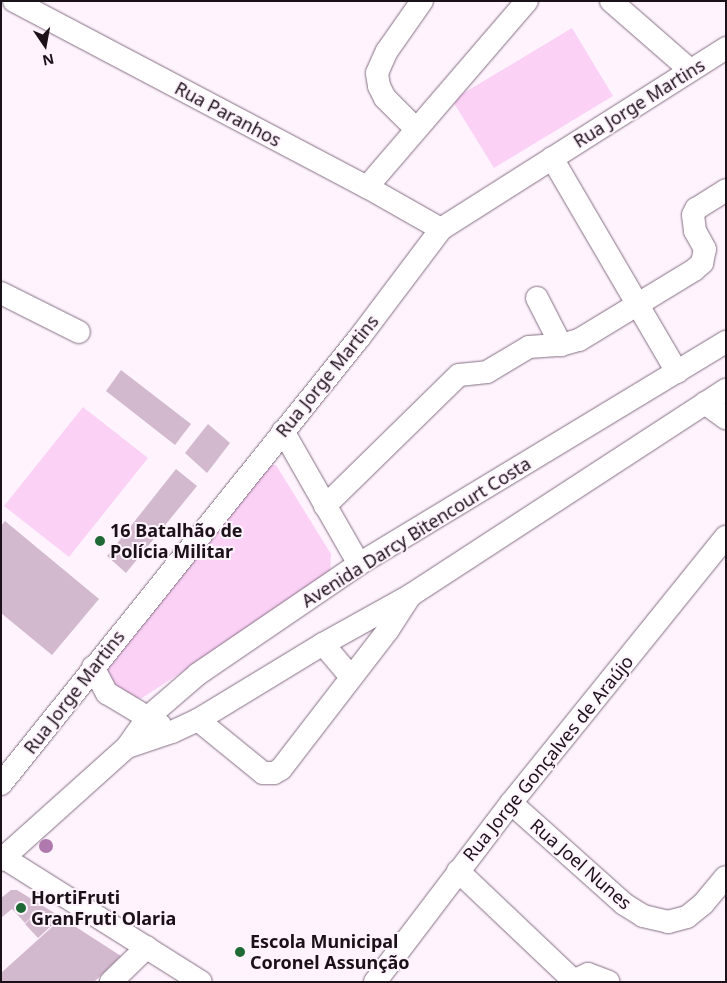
<!DOCTYPE html>
<html>
<head>
<meta charset="utf-8">
<style>
	body { margin:0 }
	#map { position:relative; width:727px; height:983px; overflow:hidden; background:#fff4fe; font-family:"Noto Sans",sans-serif }
	div>[style] { position:absolute }
	[style*='--x'] { left:calc(var(--x)*1px); top:calc(var(--y)*1px); width:calc(var(--w)*1px); rotate:calc(var(--a)*1deg) }
	.green>* { inset:0; background:#fbd1f6 }
	.building>* { inset:0; background:#d2b9ce }
	.roads { filter:drop-shadow(0 0 1px #846e82) drop-shadow(0 0 1px #846e82) }
	.minor>* { height:22px; margin:-11px; padding:0 11px; transform-origin:11px; border-radius:11px; background:#fff }
	.trees>* { width:14px; height:14px; margin:-7px; border-radius:50%; background:#af79ad }
	.dots>* { width:14px; height:14px; translate:-50% -50%; box-sizing:border-box; border:2px solid #fff4fe; border-radius:50% }
	span { translate:-50% -50%; white-space:nowrap; text-align:center; line-height:1.15; -webkit-text-stroke:4px #fff4fe; paint-order:stroke }
	.street-label { font-size:18px; color:#1a1119 }
	.poi-label { font-size:18px; color:#1a1119; font-weight:700 }
	.left { translate:0 -50%; text-align:left }
	.frame { position:absolute; inset:0; border:2px solid #1a1119; pointer-events:none }
	.north { position:absolute; left:20px; top:20px; width:50px; height:50px; -webkit-text-stroke:4px #fff4fe; paint-order:stroke; rotate:168deg; font-size:14px; font-weight:700; line-height:20px; text-align:center; color:#1a1119 }
	.north::after { content:''; display:block; margin:auto; width:18px; height:22px; background:#1a1119; clip-path:polygon(50% 0,100% 100%,50% 72%,0 100%) }
</style>
</head>
<body>
<div id="map">
	<div class="green">
		<div style="clip-path:polygon(572px 28px,613px 96px,494px 168px,452px 100px)"></div>
		<div style="clip-path:polygon(83px 407px,148px 458px,69px 557px,4px 506px)"></div>
		<div style="clip-path:polygon(258px 465px,276px 465px,331px 554px,330px 575px,142px 698px,120px 698px,105px 685px,105px 663px)"></div>
	</div>
	<div class="building">
		<div style="clip-path:polygon(121px 370px,191px 424px,175px 445px,106px 391px)"></div>
		<div style="clip-path:polygon(208px 424px,230px 443px,207px 473px,185px 453px)"></div>
		<div style="clip-path:polygon(176px 469px,197px 486px,126px 573px,107px 556px)"></div>
		<div style="clip-path:polygon(5px 521px,99px 599px,52px 655px,1px 613px,1px 526px)"></div>
		<div style="clip-path:polygon(11px 890px,17px 890px,61px 917px,38px 938px,25px 924px,39px 910px,25px 923px,12px 909px,1px 918px,1px 898px)"></div>
		<div style="clip-path:polygon(62px 918px,121px 956px,94px 982px,1px 982px,1px 973px)"></div>
	</div>
	<div class="roads">
		<div class="minor">
			<div style="--x:14;--y:1;--w:399;--a:27.8"></div>
			<div style="--x:367;--y:187;--w:85;--a:29.6"></div>
			<div style="--x:611;--y:1;--w:105;--a:41.1"></div>
			<div style="--x:416;--y:129;--w:44;--a:-135"></div>
			<div style="--x:385;--y:98;--w:13;--a:-117"></div>
			<div style="--x:379;--y:86;--w:13;--a:-99"></div>
			<div style="--x:377;--y:73;--w:24;--a:-66"></div>
			<div style="--x:387;--y:51;--w:61;--a:-55"></div>
			<div style="--x:552;--y:158;--w:248;--a:59.7"></div>
			<div style="--x:367;--y:187;--w:245;--a:-49.3"></div>
			<div style="--x:1;--y:293;--w:87;--a:26.6"></div>
			<div style="--x:537;--y:298;--w:53;--a:62.9"></div>
			<div style="--x:705;--y:403;--w:26;--a:36"></div>
			<div style="--x:283;--y:431;--w:153;--a:60.3"></div>
			<div style="--x:325;--y:506;--w:187;--a:-44.4"></div>
			<div style="--x:459;--y:375;--w:28;--a:-6"></div>
			<div style="--x:487;--y:372;--w:49;--a:-30.8"></div>
			<div style="--x:529;--y:347;--w:32;--a:-4"></div>
			<div style="--x:561;--y:345;--w:19;--a:-16"></div>
			<div style="--x:579;--y:340;--w:135;--a:-31.3"></div>
			<div style="--x:694;--y:270;--w:11;--a:-41"></div>
			<div style="--x:702;--y:263;--w:14;--a:-78"></div>
			<div style="--x:705;--y:249;--w:21;--a:-119"></div>
			<div style="--x:695;--y:231;--w:16;--a:-97"></div>
			<div style="--x:693;--y:215;--w:7;--a:-63"></div>
			<div style="--x:696;--y:209;--w:36;--a:-32"></div>
			<div style="--x:323;--y:644;--w:43;--a:49.7"></div>
			<div style="--x:93;--y:667;--w:30;--a:62"></div>
			<div style="--x:107;--y:693;--w:62;--a:31.1"></div>
			<div style="--x:198;--y:720;--w:84;--a:39.2"></div>
			<div style="--x:263;--y:773;--w:11;--a:0"></div>
			<div style="--x:274;--y:773;--w:8;--a:-30"></div>
			<div style="--x:281;--y:769;--w:175;--a:-52.4"></div>
			<div style="--x:388;--y:630;--w:38;--a:-57"></div>
			<div style="--x:127;--y:747;--w:47;--a:-18.4"></div>
			<div style="--x:172;--y:732;--w:29;--a:-25"></div>
			<div style="--x:198;--y:720;--w:146;--a:-31.3"></div>
			<div style="--x:323;--y:644;--w:101;--a:-29.1"></div>
			<div style="--x:411;--y:595;--w:376;--a:-33.1"></div>
			<div style="--x:1;--y:784;--w:572;--a:-51.25"></div>
			<div style="--x:359;--y:338;--w:136;--a:-53"></div>
			<div style="--x:441;--y:229;--w:338;--a:-32.4"></div>
			<div style="--x:511;--y:803;--w:152;--a:41.8"></div>
			<div style="--x:624;--y:904;--w:22;--a:32"></div>
			<div style="--x:643;--y:916;--w:26;--a:13"></div>
			<div style="--x:668;--y:922;--w:20;--a:-15"></div>
			<div style="--x:687;--y:917;--w:21;--a:-39"></div>
			<div style="--x:703;--y:904;--w:35;--a:-50"></div>
			<div style="--x:1;--y:856;--w:236;--a:32.2"></div>
			<div style="--x:1;--y:860;--w:169;--a:-41.9"></div>
			<div style="--x:127;--y:747;--w:35;--a:-55"></div>
			<div style="--x:147;--y:718;--w:67;--a:-40.8"></div>
			<div style="--x:198;--y:674;--w:195;--a:-34.3"></div>
			<div style="--x:359;--y:564;--w:429;--a:-31.2"></div>
			<div style="--x:458;--y:871;--w:158;--a:43.5"></div>
			<div style="--x:111;--y:982;--w:50;--a:-44.2"></div>
			<div style="--x:375;--y:982;--w:225;--a:-52.8"></div>
			<div style="--x:511;--y:803;--w:342;--a:-51.1"></div>
			<div style="--x:571;--y:982;--w:19;--a:-25"></div>
			<div style="--x:588;--y:974;--w:22;--a:21"></div>
		</div>
	</div>
	<div class="trees">
		<div style="left:46px;top:846px"></div>
	</div>
	<div class="dots">
		<div style="left:100px;top:541px;background:#1f6936"></div>
		<div style="left:21px;top:908px;background:#1f6936"></div>
		<div style="left:240px;top:952px;background:#1f6936"></div>
	</div>
	<div class="street-label">
		<span style="left:639px;top:103px;rotate:-32deg">Rua Jorge Martins</span>
		<span style="left:228px;top:114px;rotate:28deg">Rua Paranhos</span>
		<span style="left:327px;top:376px;rotate:-51deg">Rua Jorge Martins</span>
		<span style="left:416px;top:532px;rotate:-32deg">Avenida Darcy Bitencourt Costa</span>
		<span style="left:74px;top:692px;rotate:-52deg">Rua Jorge Martins</span>
		<span style="left:548px;top:758px;rotate:-51deg">Rua Jorge Gonçalves de Araújo</span>
		<span style="left:581px;top:864px;rotate:41deg">Rua Joel Nunes</span>
	</div>
	<div class="poi-label">
		<span class="left" style="left:110px;top:541px">16 Batalhão de<br>Polícia Militar</span>
		<span class="left" style="left:31px;top:908px">HortiFruti<br>GranFruti Olaria</span>
		<span class="left" style="left:250px;top:952px">Escola Municipal<br>Coronel Assunção</span>
	</div>
	<div class="frame"></div>
	<div class="north">N</div>
</div>
</body>
</html>
